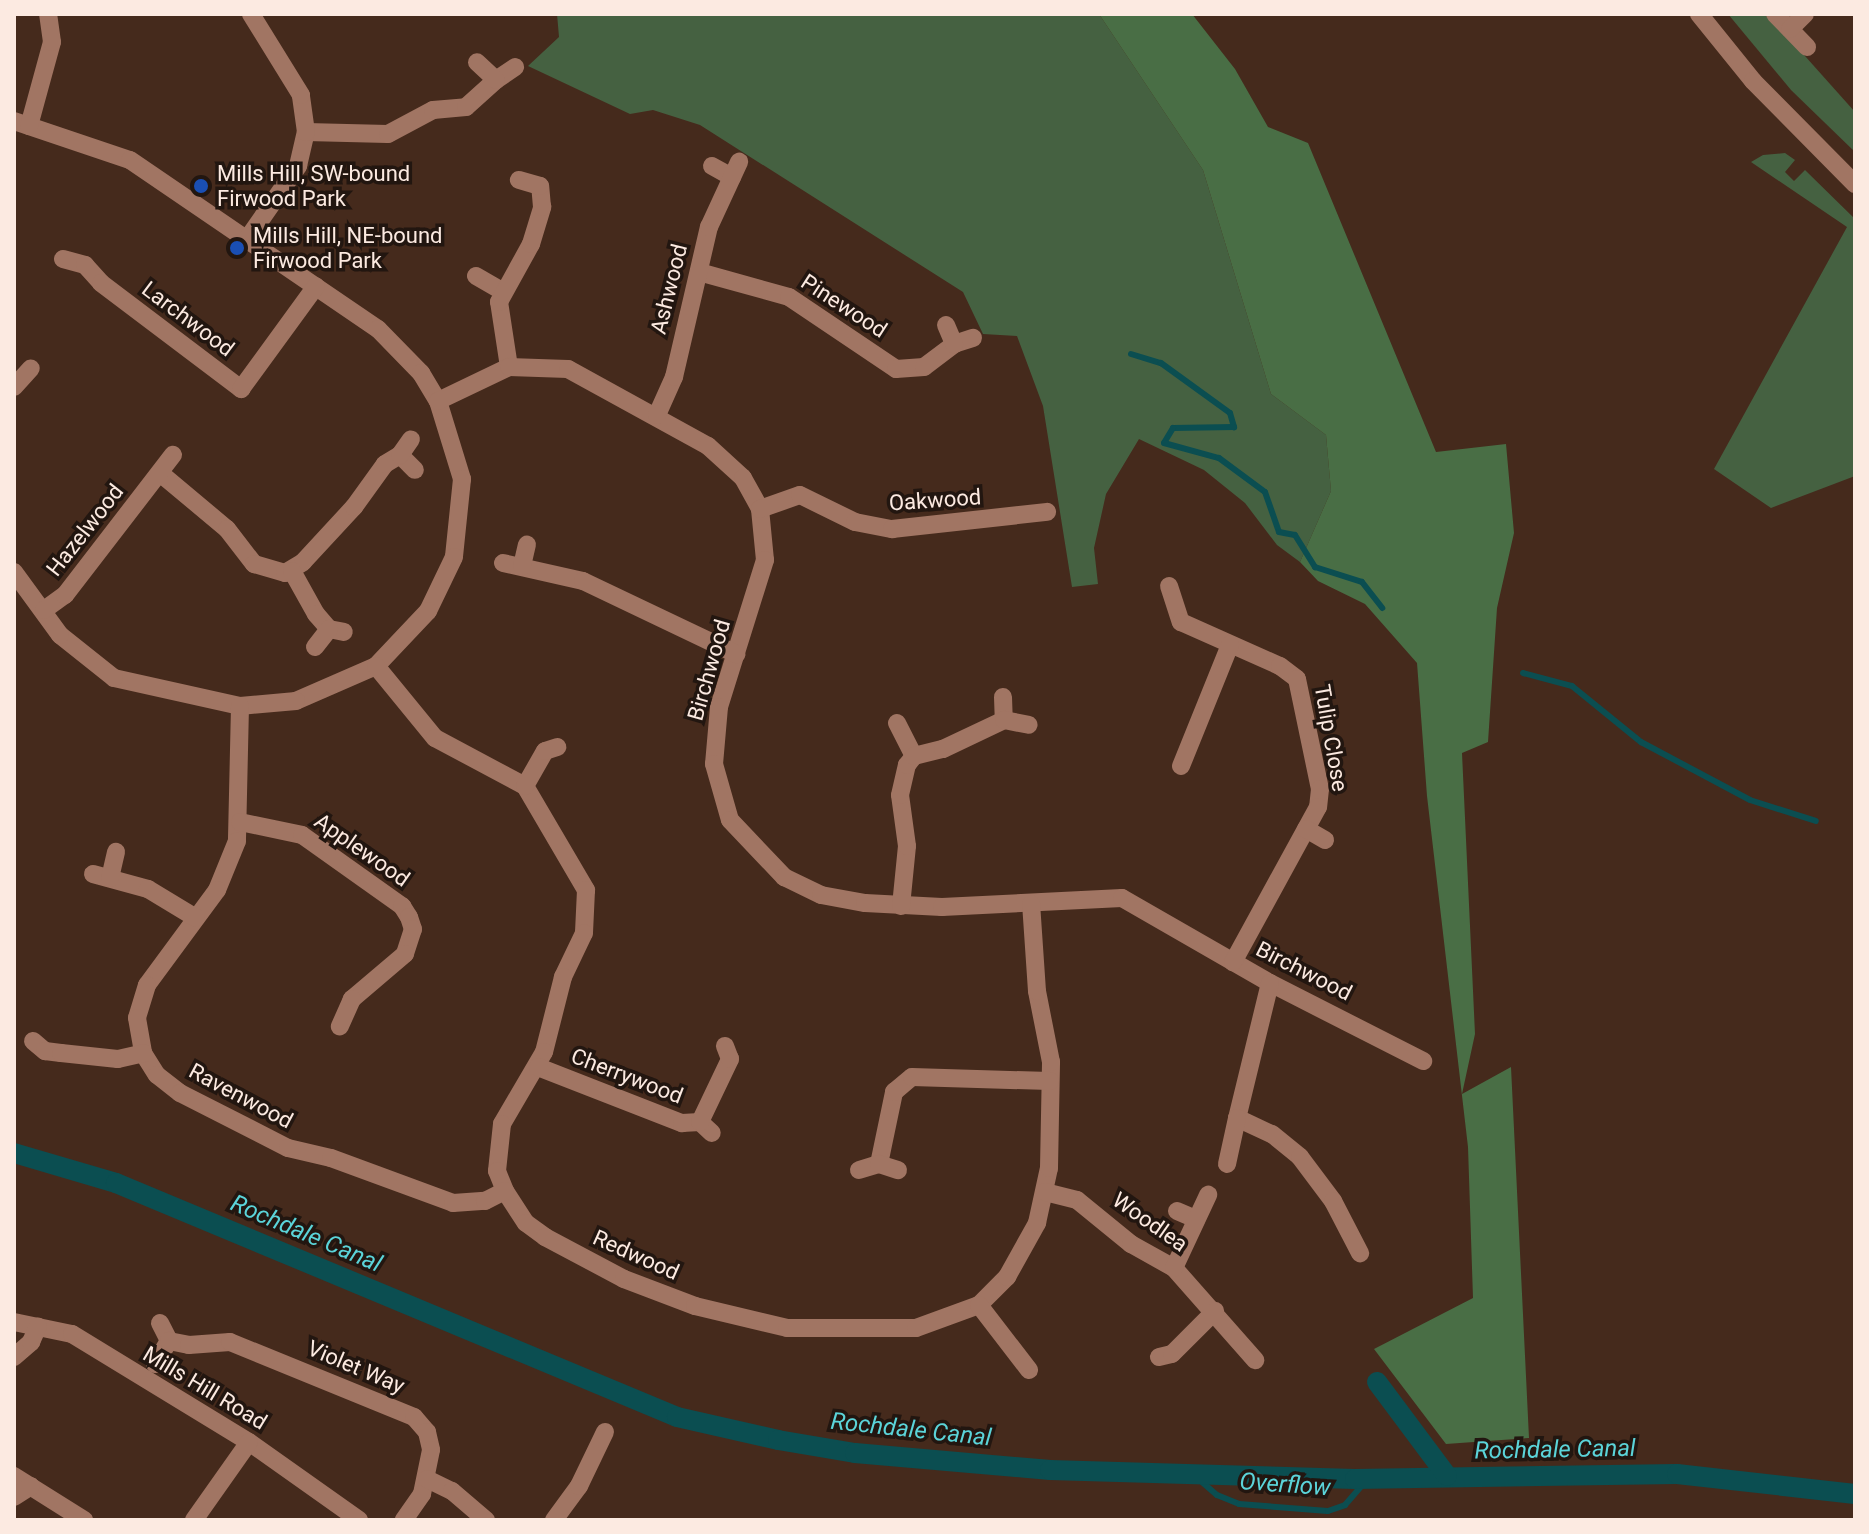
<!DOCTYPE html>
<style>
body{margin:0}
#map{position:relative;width:1869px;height:1534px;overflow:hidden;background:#452a1c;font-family:Roboto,sans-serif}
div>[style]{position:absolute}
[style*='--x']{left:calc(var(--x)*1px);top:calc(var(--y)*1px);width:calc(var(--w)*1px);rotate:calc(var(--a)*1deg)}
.green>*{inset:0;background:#456141}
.forest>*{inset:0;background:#496e45}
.stream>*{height:6px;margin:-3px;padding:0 3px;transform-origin:3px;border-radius:3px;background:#0b4e51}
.canal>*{height:20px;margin:-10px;padding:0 10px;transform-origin:10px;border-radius:10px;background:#0b4e51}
.minor>*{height:18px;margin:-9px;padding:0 9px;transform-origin:9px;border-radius:9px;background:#a17563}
.dots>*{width:22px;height:22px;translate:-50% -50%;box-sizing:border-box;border:4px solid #221610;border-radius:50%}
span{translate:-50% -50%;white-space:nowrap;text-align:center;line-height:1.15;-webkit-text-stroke:7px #221610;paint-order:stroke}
.poi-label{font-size:22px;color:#fceae1}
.left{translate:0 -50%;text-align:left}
.street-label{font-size:22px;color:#fceae1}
.water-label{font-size:24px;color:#5bd4d9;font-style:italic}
.frame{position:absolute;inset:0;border:16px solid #fceae1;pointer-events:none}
</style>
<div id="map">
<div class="green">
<div style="clip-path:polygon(557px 14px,1099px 14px,1203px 170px,1271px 394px,1326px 435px,1331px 491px,1300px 562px,1277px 545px,1245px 503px,1204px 470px,1139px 439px,1106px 494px,1094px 548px,1098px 584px,1072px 587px,1043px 406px,1017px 336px,983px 334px,963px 292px,700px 125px,653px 110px,630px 114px,528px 66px,559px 37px)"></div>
<div style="clip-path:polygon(1728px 14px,1764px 14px,1805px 56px,1855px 112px,1855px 152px,1791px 90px)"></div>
<div style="clip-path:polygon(1785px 153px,1795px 160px,1785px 172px,1794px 181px,1805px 170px,1855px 219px,1855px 476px,1771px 508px,1714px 469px,1847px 227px,1751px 162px,1763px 155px)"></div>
</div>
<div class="forest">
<div style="clip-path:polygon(1099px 14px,1192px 14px,1235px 69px,1268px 127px,1308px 143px,1436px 452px,1506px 444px,1514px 533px,1497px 608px,1488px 742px,1462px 753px,1475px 1034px,1462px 1094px,1511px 1067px,1529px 1438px,1446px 1444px,1374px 1349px,1473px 1298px,1468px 1147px,1427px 796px,1417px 663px,1365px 604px,1318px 581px,1300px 562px,1331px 491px,1326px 435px,1271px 394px,1203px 170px)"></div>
</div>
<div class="stream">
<div style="--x:1131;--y:354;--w:31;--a:17"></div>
<div style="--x:1161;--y:363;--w:85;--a:35.9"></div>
<div style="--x:1230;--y:413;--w:15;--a:74"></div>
<div style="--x:1234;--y:427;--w:61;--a:179.1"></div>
<div style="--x:1173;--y:428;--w:17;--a:121"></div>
<div style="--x:1164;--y:443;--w:57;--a:15.3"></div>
<div style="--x:1219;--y:458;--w:57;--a:36.5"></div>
<div style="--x:1265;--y:492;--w:42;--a:70.7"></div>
<div style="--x:1279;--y:532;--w:16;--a:11"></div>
<div style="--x:1295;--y:535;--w:38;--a:58"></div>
<div style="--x:1315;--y:567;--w:49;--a:17.7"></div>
<div style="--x:1362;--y:582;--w:33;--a:52"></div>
<div style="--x:1523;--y:673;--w:51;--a:14.9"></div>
<div style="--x:1572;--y:686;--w:89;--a:39.1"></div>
<div style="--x:1641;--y:742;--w:123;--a:28"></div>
<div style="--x:1750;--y:800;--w:69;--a:17.7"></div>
<div style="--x:1195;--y:1476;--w:29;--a:41"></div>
<div style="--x:1217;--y:1495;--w:24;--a:22"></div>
<div style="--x:1239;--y:1504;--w:89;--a:4.5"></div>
<div style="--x:1328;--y:1511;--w:18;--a:-19"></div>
<div style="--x:1345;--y:1505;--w:35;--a:-49"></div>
</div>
<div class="canal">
<div style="--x:14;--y:1153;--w:106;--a:16.4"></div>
<div style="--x:116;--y:1183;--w:608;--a:22.64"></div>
<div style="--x:677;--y:1417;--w:104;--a:12.8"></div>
<div style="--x:778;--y:1440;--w:78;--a:9.6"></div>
<div style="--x:855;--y:1453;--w:196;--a:5"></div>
<div style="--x:1050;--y:1470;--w:305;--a:1.7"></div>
<div style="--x:1355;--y:1479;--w:322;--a:-0.9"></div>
<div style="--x:1677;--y:1474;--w:179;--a:6.4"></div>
<div style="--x:1377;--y:1382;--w:117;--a:53.3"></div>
</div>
<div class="minor">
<div style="--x:1699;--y:14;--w:86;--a:51.1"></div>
<div style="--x:1753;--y:81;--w:145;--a:45.3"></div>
<div style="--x:1775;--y:14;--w:46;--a:45.9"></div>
<div style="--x:1790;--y:29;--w:21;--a:-45"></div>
<div style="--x:496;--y:80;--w:23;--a:-34"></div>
<div style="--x:14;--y:121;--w:122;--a:18.6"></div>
<div style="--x:130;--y:160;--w:300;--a:34.3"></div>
<div style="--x:378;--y:329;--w:62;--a:45.7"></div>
<div style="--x:421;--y:373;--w:33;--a:59"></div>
<div style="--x:438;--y:401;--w:82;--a:72.9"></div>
<div style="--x:462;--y:479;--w:78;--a:95.9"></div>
<div style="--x:454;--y:557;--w:60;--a:115.7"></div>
<div style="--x:428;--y:611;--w:76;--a:133.4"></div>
<div style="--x:376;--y:666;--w:87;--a:156.4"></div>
<div style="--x:296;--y:701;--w:56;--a:174.9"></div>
<div style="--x:240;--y:706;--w:129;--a:-167.5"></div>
<div style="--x:114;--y:678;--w:69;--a:-141.5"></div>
<div style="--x:60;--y:635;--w:78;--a:-126.1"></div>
<div style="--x:29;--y:126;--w:87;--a:-74.7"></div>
<div style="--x:52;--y:42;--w:28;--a:-98"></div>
<div style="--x:306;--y:132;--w:82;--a:1.4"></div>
<div style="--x:388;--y:134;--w:51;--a:-28.1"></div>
<div style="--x:433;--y:110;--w:33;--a:-5"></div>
<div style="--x:466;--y:107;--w:40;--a:-42"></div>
<div style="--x:496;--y:80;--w:26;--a:-137"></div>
<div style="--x:712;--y:166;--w:23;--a:29"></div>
<div style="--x:248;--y:238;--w:88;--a:-55.2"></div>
<div style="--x:298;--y:166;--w:35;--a:-77"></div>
<div style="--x:306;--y:132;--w:37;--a:-98"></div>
<div style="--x:301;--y:95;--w:95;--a:-121.7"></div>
<div style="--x:63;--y:259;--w:23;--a:15"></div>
<div style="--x:85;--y:265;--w:24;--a:48"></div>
<div style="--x:101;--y:283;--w:176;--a:37.1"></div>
<div style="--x:241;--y:389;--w:127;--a:-53.9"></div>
<div style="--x:699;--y:272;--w:93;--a:15.5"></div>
<div style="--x:789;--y:297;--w:129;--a:33.9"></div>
<div style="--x:896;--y:369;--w:28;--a:-4"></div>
<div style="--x:924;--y:367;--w:38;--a:-37"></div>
<div style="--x:954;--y:344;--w:20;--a:-18"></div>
<div style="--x:476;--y:276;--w:30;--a:30"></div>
<div style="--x:946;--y:325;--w:21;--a:67"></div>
<div style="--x:509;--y:367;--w:66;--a:-98.7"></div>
<div style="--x:499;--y:302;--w:66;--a:-61.1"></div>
<div style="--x:531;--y:244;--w:39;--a:-73"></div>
<div style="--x:542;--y:207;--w:21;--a:-95"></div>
<div style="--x:540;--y:186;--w:22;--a:-164"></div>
<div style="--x:14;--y:387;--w:25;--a:-48"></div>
<div style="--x:438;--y:401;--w:79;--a:-25.6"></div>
<div style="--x:509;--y:367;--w:59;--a:1.9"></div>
<div style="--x:568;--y:369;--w:160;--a:28.8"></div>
<div style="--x:708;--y:446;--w:47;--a:42.4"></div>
<div style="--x:743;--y:478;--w:35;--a:61"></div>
<div style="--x:760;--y:509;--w:51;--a:84.4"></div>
<div style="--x:765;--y:560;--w:154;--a:107.4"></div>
<div style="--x:719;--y:707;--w:57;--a:95"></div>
<div style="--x:714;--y:764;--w:58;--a:74.1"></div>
<div style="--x:730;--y:820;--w:79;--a:46.5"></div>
<div style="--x:784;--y:877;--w:41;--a:25.9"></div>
<div style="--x:821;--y:895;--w:45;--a:10.3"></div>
<div style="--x:865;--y:903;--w:77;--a:3"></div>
<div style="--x:942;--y:907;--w:180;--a:-2.9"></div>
<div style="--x:1122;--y:898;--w:171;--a:29.9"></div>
<div style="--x:1270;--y:983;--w:172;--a:27"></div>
<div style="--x:657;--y:415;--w:42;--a:-65.9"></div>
<div style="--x:674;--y:377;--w:154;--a:-76.9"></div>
<div style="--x:709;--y:227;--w:72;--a:-65.2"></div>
<div style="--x:400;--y:455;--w:21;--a:45"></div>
<div style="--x:160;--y:473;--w:87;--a:39.9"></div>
<div style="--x:227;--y:529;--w:44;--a:52.4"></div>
<div style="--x:254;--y:564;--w:32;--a:16"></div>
<div style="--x:285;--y:573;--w:21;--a:-31"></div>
<div style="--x:303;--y:562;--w:75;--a:-47.2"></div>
<div style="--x:354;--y:507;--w:53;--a:-54.2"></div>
<div style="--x:385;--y:464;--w:17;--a:-31"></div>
<div style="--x:400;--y:455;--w:19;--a:-55"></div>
<div style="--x:760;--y:509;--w:42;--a:-19.3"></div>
<div style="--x:800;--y:495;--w:61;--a:26.1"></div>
<div style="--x:855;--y:522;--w:38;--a:11"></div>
<div style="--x:892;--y:529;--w:156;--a:-6.3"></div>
<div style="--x:503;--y:563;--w:82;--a:12.7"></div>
<div style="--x:583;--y:581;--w:170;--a:25.5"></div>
<div style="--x:522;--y:566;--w:22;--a:-77"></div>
<div style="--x:292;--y:571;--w:49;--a:60.8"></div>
<div style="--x:316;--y:614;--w:20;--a:49"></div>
<div style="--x:329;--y:629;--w:15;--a:11"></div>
<div style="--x:1169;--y:586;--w:38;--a:72"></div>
<div style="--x:1181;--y:622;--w:108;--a:24"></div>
<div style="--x:1280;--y:666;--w:21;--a:37"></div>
<div style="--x:1297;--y:679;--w:112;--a:78.2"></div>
<div style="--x:1320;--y:789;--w:18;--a:96"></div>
<div style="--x:1318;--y:807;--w:177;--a:118.7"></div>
<div style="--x:44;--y:610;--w:26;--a:-36"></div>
<div style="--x:65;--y:595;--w:177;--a:-52.4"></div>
<div style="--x:315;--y:647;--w:23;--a:-52"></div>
<div style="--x:376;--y:666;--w:93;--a:50.7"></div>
<div style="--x:435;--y:738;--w:102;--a:28.1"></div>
<div style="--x:525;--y:786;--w:121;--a:59.6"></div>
<div style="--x:586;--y:890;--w:43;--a:92.7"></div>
<div style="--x:584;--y:933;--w:49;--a:115.5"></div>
<div style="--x:563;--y:977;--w:77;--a:104.2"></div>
<div style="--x:544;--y:1052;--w:83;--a:120.3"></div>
<div style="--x:502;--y:1124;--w:47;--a:96.1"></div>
<div style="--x:497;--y:1171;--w:22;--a:68"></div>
<div style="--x:505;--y:1191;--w:38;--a:57"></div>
<div style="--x:526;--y:1223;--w:24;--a:36"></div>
<div style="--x:545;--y:1237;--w:89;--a:28"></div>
<div style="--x:624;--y:1279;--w:76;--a:20.8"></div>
<div style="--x:695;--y:1306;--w:95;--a:13.4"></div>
<div style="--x:787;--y:1328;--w:129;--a:0"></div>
<div style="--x:916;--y:1328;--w:67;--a:-20.1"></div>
<div style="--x:979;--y:1305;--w:40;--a:-45"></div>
<div style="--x:1007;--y:1277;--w:62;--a:-60.9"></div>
<div style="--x:1037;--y:1223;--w:56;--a:-77.7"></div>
<div style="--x:1049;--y:1168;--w:106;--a:-88.9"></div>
<div style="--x:1051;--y:1062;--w:72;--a:-101.2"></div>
<div style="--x:1037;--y:991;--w:87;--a:-93.9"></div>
<div style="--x:1003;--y:697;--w:23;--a:88"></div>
<div style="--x:240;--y:706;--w:135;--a:91.3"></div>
<div style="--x:237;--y:841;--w:53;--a:112.2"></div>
<div style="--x:217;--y:890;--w:118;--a:126.4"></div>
<div style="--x:147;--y:985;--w:34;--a:107"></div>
<div style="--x:137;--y:1018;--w:36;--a:80"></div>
<div style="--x:143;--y:1053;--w:26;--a:58"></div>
<div style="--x:157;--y:1075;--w:29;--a:38"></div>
<div style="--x:180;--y:1093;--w:121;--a:27"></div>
<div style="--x:288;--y:1148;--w:44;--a:13.1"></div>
<div style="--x:331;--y:1158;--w:130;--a:20.2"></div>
<div style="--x:453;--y:1203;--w:32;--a:-4"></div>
<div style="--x:485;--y:1201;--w:22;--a:-27"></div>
<div style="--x:897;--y:723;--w:37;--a:63"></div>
<div style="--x:1181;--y:766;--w:131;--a:-68"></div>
<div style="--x:525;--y:786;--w:40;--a:-60.3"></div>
<div style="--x:545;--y:751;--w:13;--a:-18"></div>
<div style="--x:240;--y:822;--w:63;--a:11.8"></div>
<div style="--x:302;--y:835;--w:123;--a:35.4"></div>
<div style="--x:402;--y:906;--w:13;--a:58"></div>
<div style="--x:409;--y:917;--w:13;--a:72"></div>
<div style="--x:413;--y:929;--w:26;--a:108"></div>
<div style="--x:405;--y:954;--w:70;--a:139.7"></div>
<div style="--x:352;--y:999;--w:30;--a:114"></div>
<div style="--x:1306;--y:829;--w:22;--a:30"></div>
<div style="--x:93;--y:874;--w:57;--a:15.3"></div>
<div style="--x:148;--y:889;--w:56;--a:31.1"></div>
<div style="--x:110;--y:878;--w:27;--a:-77"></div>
<div style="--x:901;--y:906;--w:60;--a:-84.3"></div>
<div style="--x:907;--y:846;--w:51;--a:-97.8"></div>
<div style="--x:900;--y:795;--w:31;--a:-77"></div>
<div style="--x:907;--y:765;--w:11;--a:-52"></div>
<div style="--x:914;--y:756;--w:30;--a:-14"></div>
<div style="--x:943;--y:749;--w:68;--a:-25.4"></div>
<div style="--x:1004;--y:720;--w:25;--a:11"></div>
<div style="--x:1270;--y:983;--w:139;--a:103.7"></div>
<div style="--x:1237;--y:1118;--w:38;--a:25"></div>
<div style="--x:1272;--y:1134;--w:36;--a:39"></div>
<div style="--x:1300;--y:1157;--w:55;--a:53.1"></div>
<div style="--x:1333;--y:1201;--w:59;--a:62.6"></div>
<div style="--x:33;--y:1041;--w:16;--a:40"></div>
<div style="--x:45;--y:1051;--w:16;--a:7"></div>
<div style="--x:61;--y:1053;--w:57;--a:6"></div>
<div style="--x:118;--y:1059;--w:26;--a:-13"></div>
<div style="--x:538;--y:1067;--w:155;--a:21.3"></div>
<div style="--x:682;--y:1123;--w:18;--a:-3"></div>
<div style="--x:700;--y:1122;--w:16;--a:43"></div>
<div style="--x:700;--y:1122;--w:70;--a:-64.5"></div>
<div style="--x:730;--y:1059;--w:14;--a:-111"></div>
<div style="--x:879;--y:1164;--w:74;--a:-78.2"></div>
<div style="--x:894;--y:1092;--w:23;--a:-40"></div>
<div style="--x:912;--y:1077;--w:138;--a:1.7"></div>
<div style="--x:1227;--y:1164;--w:47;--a:-77.7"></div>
<div style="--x:859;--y:1170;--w:21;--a:-17"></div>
<div style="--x:879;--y:1164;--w:20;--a:18"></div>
<div style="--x:1045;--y:1192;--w:33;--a:14"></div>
<div style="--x:1077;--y:1200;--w:70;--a:39.2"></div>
<div style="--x:1131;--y:1244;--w:49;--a:29.2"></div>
<div style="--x:1174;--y:1268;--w:123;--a:48.6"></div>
<div style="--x:1177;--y:1211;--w:21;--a:23"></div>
<div style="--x:1174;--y:1268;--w:81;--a:-65"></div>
<div style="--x:979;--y:1305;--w:82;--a:52.4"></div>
<div style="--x:14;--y:1322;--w:59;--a:11.7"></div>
<div style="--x:72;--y:1334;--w:207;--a:31.4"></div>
<div style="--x:249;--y:1442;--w:135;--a:35.3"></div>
<div style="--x:160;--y:1323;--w:20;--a:63"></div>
<div style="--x:14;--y:1357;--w:23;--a:-41"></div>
<div style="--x:31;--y:1342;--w:17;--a:-66"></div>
<div style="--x:1159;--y:1357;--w:13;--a:-13"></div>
<div style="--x:1172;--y:1354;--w:61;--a:-45"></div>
<div style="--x:155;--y:1364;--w:27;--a:-59"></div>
<div style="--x:169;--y:1341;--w:20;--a:11"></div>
<div style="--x:189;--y:1345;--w:41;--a:-4.2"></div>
<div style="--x:230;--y:1342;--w:199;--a:22.2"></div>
<div style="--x:414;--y:1417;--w:20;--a:49"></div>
<div style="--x:427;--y:1432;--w:18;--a:77"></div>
<div style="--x:431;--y:1450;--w:45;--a:101.6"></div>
<div style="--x:422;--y:1494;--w:32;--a:125"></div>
<div style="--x:14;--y:1476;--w:83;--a:32.2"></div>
<div style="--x:427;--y:1479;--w:28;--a:26"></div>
<div style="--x:452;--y:1491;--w:45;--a:40.5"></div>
<div style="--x:14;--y:1497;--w:20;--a:-33"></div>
<div style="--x:194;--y:1520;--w:95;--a:-54.8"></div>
<div style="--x:554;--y:1520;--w:42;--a:-53.7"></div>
<div style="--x:579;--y:1486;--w:60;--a:-64.3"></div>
</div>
<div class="dots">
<div style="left:201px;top:186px;background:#1a4fb4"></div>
<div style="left:237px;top:248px;background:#1a4fb4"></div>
</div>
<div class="poi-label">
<span class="left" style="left:217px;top:186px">Mills Hill, SW-bound<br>Firwood Park</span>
<span class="left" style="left:253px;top:248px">Mills Hill, NE-bound<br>Firwood Park</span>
</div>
<div class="street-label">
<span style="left:669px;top:289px;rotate:-76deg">Ashwood</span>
<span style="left:844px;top:306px;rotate:33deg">Pinewood</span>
<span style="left:188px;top:319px;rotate:37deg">Larchwood</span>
<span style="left:935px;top:500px;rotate:-4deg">Oakwood</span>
<span style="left:85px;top:530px;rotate:-52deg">Hazelwood</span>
<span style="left:709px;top:670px;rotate:-74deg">Birchwood</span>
<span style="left:1331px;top:738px;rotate:80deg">Tulip Close</span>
<span style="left:362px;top:850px;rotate:35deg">Applewood</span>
<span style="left:1304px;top:971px;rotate:27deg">Birchwood</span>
<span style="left:627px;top:1076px;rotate:21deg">Cherrywood</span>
<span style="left:241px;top:1096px;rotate:28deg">Ravenwood</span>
<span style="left:1150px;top:1222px;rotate:35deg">Woodlea</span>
<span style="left:636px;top:1255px;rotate:24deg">Redwood</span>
<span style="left:356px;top:1367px;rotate:23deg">Violet Way</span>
<span style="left:205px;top:1388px;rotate:31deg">Mills Hill Road</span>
</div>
<div class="water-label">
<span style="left:306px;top:1234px;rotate:23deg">Rochdale Canal</span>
<span style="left:911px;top:1430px;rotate:6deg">Rochdale Canal</span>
<span style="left:1555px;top:1450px;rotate:-1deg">Rochdale Canal</span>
<span style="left:1285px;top:1485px;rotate:4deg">Overflow</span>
</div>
<div class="frame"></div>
</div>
